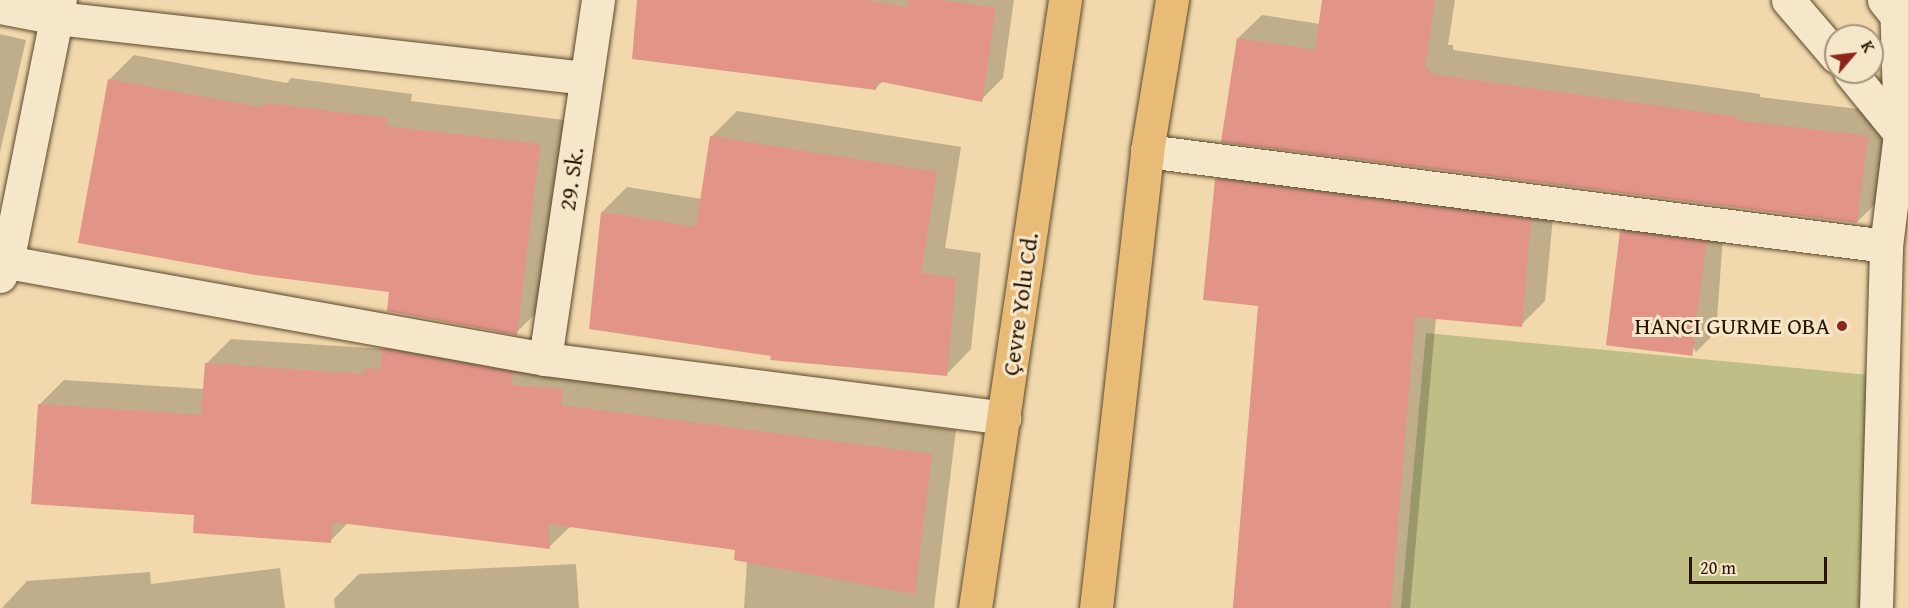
<!DOCTYPE html>
<meta charset="utf-8">
<style>
body{margin:0}
#map{position:relative;width:1908px;height:608px;overflow:hidden;background:#f1d9ad;font-family:"Gentium Book Plus",serif}
div>[style]{position:absolute}
[style*='--x']{left:calc(var(--x)*1px);top:calc(var(--y)*1px);width:calc(var(--w)*1px);rotate:calc(var(--a)*1deg)}
.green>*{inset:0;background:#bfbe86}
.shadow>*{inset:0;background:#0003}
.building>*{inset:0;background:#e29487;transform-origin:0 0}
.roads{filter:drop-shadow(0 0 2px #5a472b) drop-shadow(0 0 2px #5a472b)}
.minor>*{height:33px;margin:-16.5px;padding:0 16.5px;transform-origin:16.5px;border-radius:16.5px;background:#f6e6ca}
.tertiary>*{height:33px;margin:-16.5px;padding:0 16.5px;transform-origin:16.5px;border-radius:16.5px;background:#f6e6ca}
.trunk>*{height:33px;margin:-16.5px;padding:0 16.5px;transform-origin:16.5px;border-radius:16.5px;background:#e8bc76}
.dots>*{width:16px;height:16px;translate:-50% -50%;box-sizing:border-box;border:3px solid #f6e6ca;border-radius:50%}
span{translate:-50% -50%;white-space:nowrap;text-align:center;line-height:1.15;-webkit-text-stroke:6px #f6e6ca;paint-order:stroke}
.street-label{font-size:24px;color:#281600}
.poi-label{font-size:24px;color:#281600}
.right{translate:-100% -50%;text-align:right}
.north{position:absolute;left:1824px;top:24px;width:60px;height:60px;box-sizing:border-box;background:#f6e6ca;border:2px solid #a49379;border-radius:50%;rotate:62deg;font-size:16px;font-weight:700;line-height:24px;text-align:center;color:#281600}
.north::after{content:'';display:block;margin:auto;width:21px;height:27px;background:#8f2418;clip-path:polygon(50% 0,100% 100%,50% 72%,0 100%)}
.scale{position:absolute;left:1689px;top:557px;width:138px;height:27px;box-sizing:border-box;border:3px solid #281600;border-top:0;padding-left:8px;font-size:18px;line-height:21px;white-space:nowrap;color:#281600;-webkit-text-stroke:4px #f6e6ca;paint-order:stroke}
</style>
<div id="map">
<div class="green">
<div style="clip-path:polygon(1426px 333px,1891px 377px,1870px 608px,1401px 608px)"></div>
</div>
<div class="shadow">
<div style="clip-path:polygon(639px 0,1014px 0,1003px 78px,981px 100px,883px 81px,876px 88px)"></div>
<div style="clip-path:polygon(1324px 0,1455px 0,1448px 45px,1453px 45px,1453px 50px,1760px 94px,1760px 97px,1891px 113px,1881px 198px,1857px 222px,1238px 38px,1262px 15px,1320px 24px)"></div>
<div style="clip-path:polygon(0 34px,26px 40px,0 152px)"></div>
<div style="clip-path:polygon(134px 55px,287px 83px,291px 78px,412px 94px,411px 101px,564px 120px,541px 308px,516px 333px,390px 291px,109px 80px)"></div>
<div style="clip-path:polygon(737px 111px,961px 147px,945px 248px,981px 253px,971px 349px,946px 375px,772px 355px,602px 212px,627px 187px,702px 199px,712px 136px)"></div>
<div style="clip-path:polygon(1241px 155px,1555px 196px,1545px 301px,1521px 325px,1436px 317px,1410px 608px,1233px 608px,1259px 304px,1217px 179px)"></div>
<div style="clip-path:polygon(1640px 212px,1724px 223px,1716px 332px,1696px 352px,1621px 231px)"></div>
<div style="clip-path:polygon(409px 324px,586px 380px,956px 430px,934px 608px,744px 608px,747px 561px,737px 549px,571px 526px,549px 547px,349px 522px,330px 541px,196px 513px,39px 405px,64px 380px,204px 389px,206px 364px,231px 339px,384px 349px)"></div>
<div style="clip-path:polygon(576px 564px,579px 608px,335px 608px,334px 599px,359px 574px)"></div>
<div style="clip-path:polygon(280px 568px,285px 608px,2px 608px,27px 581px,150px 572px,151px 584px)"></div>
</div>
<div class="building">
<div style="clip-path:polygon(637px 0,863px 0,907px 7px,908px 0,941px 0,996px 8px,982px 102px,877px 81px,876px 90px,632px 59px)"></div>
<div style="clip-path:polygon(1322px 0,1435px 0,1425px 68px,1430px 68px,1430px 74px,1738px 117px,1737px 120px,1868px 136px,1857px 223px,1221px 142px,1237px 38px,1315px 50px)"></div>
<div style="clip-path:polygon(108px 79px,264px 108px,265px 103px,387px 118px,386px 126px,540px 144px,517px 335px,387px 311px,389px 292px,256px 275px,78px 243px)"></div>
<div style="clip-path:polygon(710px 136px,937px 172px,921px 273px,956px 278px,947px 376px,770px 360px,771px 356px,589px 329px,601px 212px,696px 227px)"></div>
<div style="clip-path:polygon(1215px 179px,1531px 219px,1522px 327px,1415px 317px,1391px 608px,1233px 608px,1258px 306px,1203px 300px)"></div>
<div style="left:1620px;top:231px;width:87px;height:115px;rotate:7deg"></div>
<div style="clip-path:polygon(382px 349px,513px 372px,511px 385px,563px 389px,561px 405px,932px 454px,915px 594px,734px 560px,735px 550px,548px 524px,550px 549px,332px 522px,331px 543px,193px 533px,194px 515px,31px 504px,38px 404px,201px 415px,205px 363px,364px 374px,365px 368px,380px 370px)"></div>
</div>
<div class="roads">
<div class="minor">
<div style="--x:0;--y:7;--w:58;--a:10.9"></div>
<div style="--x:57;--y:18;--w:531;--a:6.48"></div>
<div style="--x:1147;--y:151;--w:745;--a:7.33"></div>
<div style="--x:7;--y:262;--w:547;--a:10.22"></div>
<div style="--x:545;--y:359;--w:463;--a:7.3"></div>
<div style="--x:0;--y:276;--w:16;--a:-63"></div>
<div style="--x:7;--y:262;--w:267;--a:-78.6"></div>
<div style="--x:545;--y:359;--w:363;--a:-81.6"></div>
<div style="--x:1876;--y:608;--w:362;--a:-88.4"></div>
<div style="--x:1886;--y:246;--w:114;--a:-82.9"></div>
<div style="--x:1900;--y:133;--w:133;--a:-91.7"></div>
</div>
<div class="tertiary">
<div style="--x:1788;--y:0;--w:74;--a:49.4"></div>
<div style="--x:1884;--y:0;--w:38;--a:51"></div>
<div style="--x:1850;--y:72;--w:92;--a:50.8"></div>
</div>
<div class="trunk">
<div style="--x:975;--y:608;--w:615;--a:-81.58"></div>
<div style="--x:1096;--y:608;--w:460;--a:-83.6"></div>
<div style="--x:1147;--y:151;--w:153;--a:-80.6"></div>
</div>
</div>
<div class="dots">
<div style="left:1842px;top:326px;background:#8f2418"></div>
</div>
<div class="street-label">
<span style="left:571px;top:179px;rotate:-82deg">29. Sk.</span>
<span style="left:1020px;top:304px;rotate:-82deg">Çevre Yolu Cd.</span>
</div>
<div class="poi-label">
<span class="right" style="left:1830px;top:326px">HANCI GURME OBA</span>
</div>
<div class="north">K</div>
<div class="scale">20 m</div>
</div>
